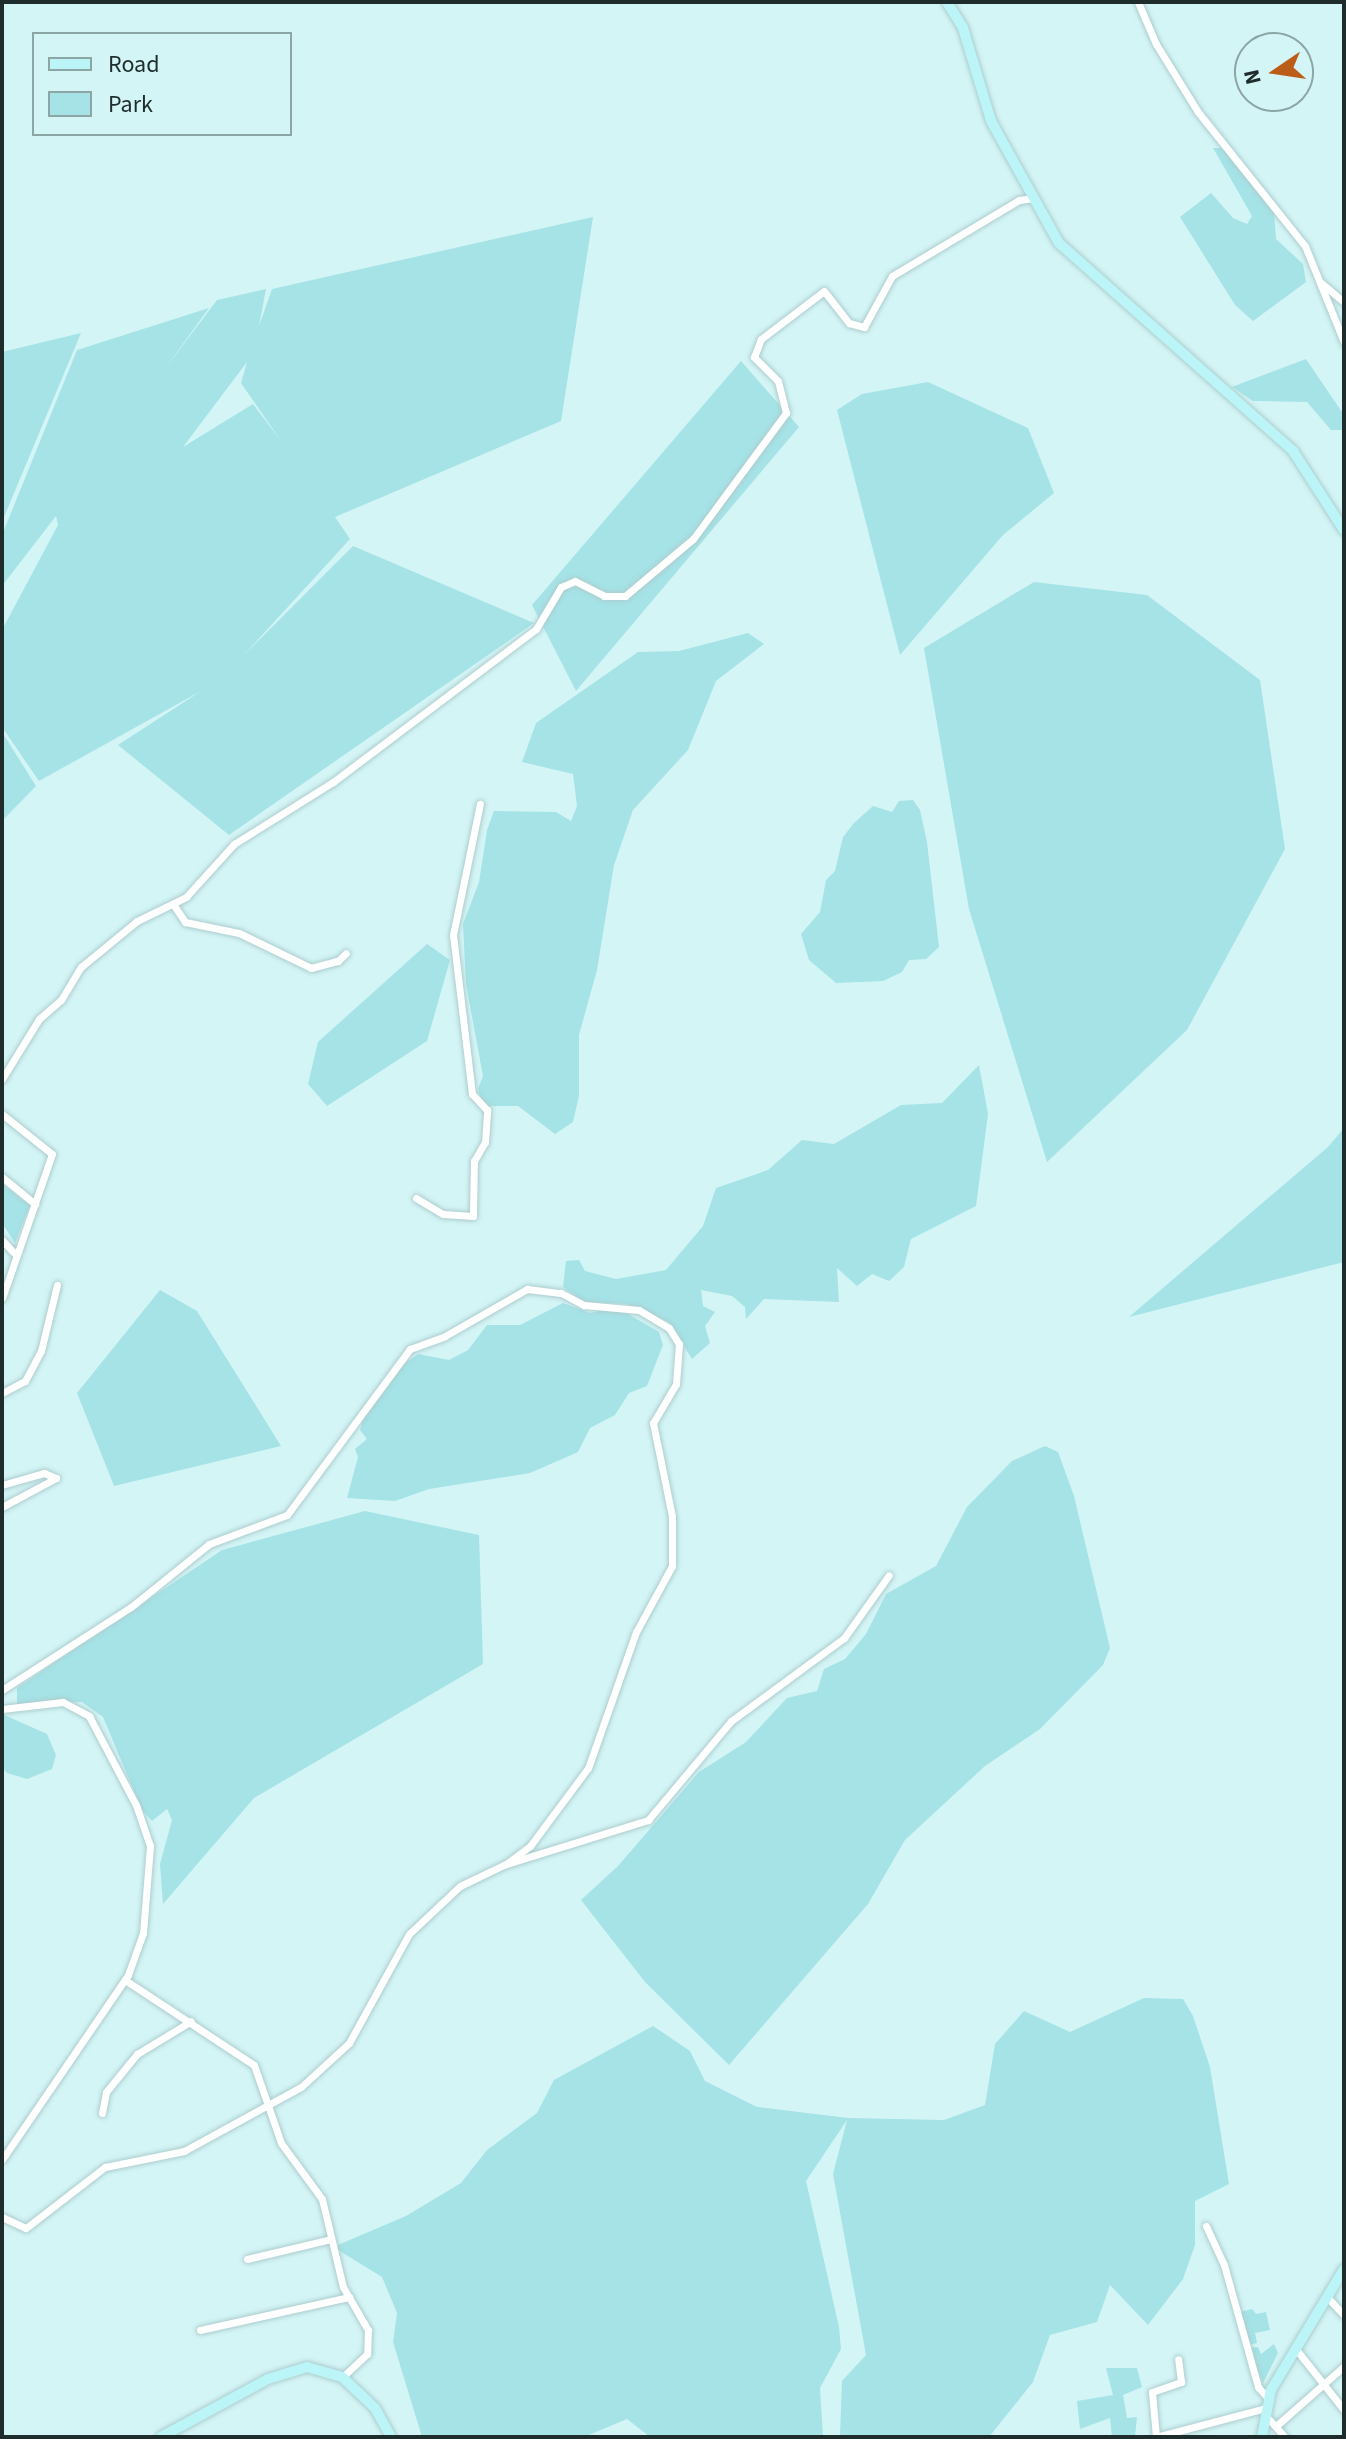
<!DOCTYPE html>
<style>
body{margin:0}
#map{position:relative;width:1346px;height:2439px;overflow:hidden;background:#d4f5f6;font-family:"Source Sans 3",sans-serif}
div>[style]{position:absolute}
[style*='--x']{left:calc(var(--x)*1px);top:calc(var(--y)*1px);width:calc(var(--w)*1px);rotate:calc(var(--a)*1deg)}
.green>*{inset:0;background:#a5e3e7}
.roads{filter:drop-shadow(0 0 2px #adcdce) drop-shadow(0 0 2px #adcdce)}
.street>*{height:7px;margin:-3.5px;padding:0 3.5px;transform-origin:3.5px;border-radius:3.5px;background:#fff}
.secondary>*{height:10px;margin:-5px;padding:0 5px;transform-origin:5px;border-radius:5px;background:#bbf5f8}
span{translate:-50% -50%;white-space:nowrap;text-align:center;line-height:1.15;-webkit-text-stroke:8px #d4f5f6;paint-order:stroke}
.frame{position:absolute;inset:0;border:4px solid #1f2c2c;pointer-events:none}
.legend{position:absolute;left:32px;top:32px;width:260px;height:104px;box-sizing:border-box;background:#d4f5f6;border:2px solid #8ca5a5;margin:0;padding:10px 14px;list-style:none;font-size:24px;color:#1f2c2c}
.legend li{display:flex;align-items:center;gap:16px;height:40px}
.legend b{width:40px;border:2px solid #8ca5a5}
.north{position:absolute;left:1234px;top:32px;width:80px;height:80px;box-sizing:border-box;background:#d4f5f6;border:2px solid #8ca5a5;border-radius:50%;rotate:257deg;font-size:22px;font-weight:700;line-height:32px;text-align:center;color:#1f2c2c}
.north::after{content:'';display:block;margin:auto;width:28px;height:36px;background:#bc5d17;clip-path:polygon(50% 0,100% 100%,50% 72%,0 100%)}
</style>
<div id="map">
<div class="green">
<div style="clip-path:polygon(1213px 148px,1222px 148px,1274px 213px,1276px 239px,1303px 264px,1306px 282px,1253px 321px,1235px 305px,1180px 217px,1211px 193px,1233px 218px,1247px 224px,1252px 216px)"></div>
<div style="clip-path:polygon(evenodd,593px 217px,561px 421px,335px 517px,350px 539px,244px 655px,353px 546px,534px 623px,229px 835px,118px 745px,201px 691px,39px 781px,2px 727px,2px 630px,58px 525px,56px 516px,2px 586px,2px 535px,77px 350px,209px 308px,164px 370px,217px 300px,266px 289px,259px 326px,272px 289px,593px 217px,247px 362px,241px 383px,281px 441px,253px 404px,183px 447px,247px 362px)"></div>
<div style="clip-path:polygon(81px 333px,4px 517px,2px 516px,2px 352px)"></div>
<div style="clip-path:polygon(1306px 359px,1344px 415px,1344px 430px,1331px 430px,1307px 402px,1253px 401px,1232px 387px)"></div>
<div style="clip-path:polygon(741px 361px,799px 427px,576px 691px,532px 605px)"></div>
<div style="clip-path:polygon(928px 382px,1028px 428px,1054px 493px,1003px 535px,900px 655px,837px 410px,862px 394px)"></div>
<div style="clip-path:polygon(1034px 582px,1147px 595px,1260px 680px,1285px 849px,1187px 1030px,1047px 1162px,969px 909px,924px 648px)"></div>
<div style="clip-path:polygon(748px 633px,764px 644px,716px 681px,688px 750px,633px 810px,614px 865px,597px 970px,579px 1035px,579px 1096px,573px 1122px,555px 1134px,518px 1106px,483px 1106px,478px 1089px,483px 1076px,466px 984px,463px 924px,479px 882px,487px 830px,494px 811px,556px 812px,571px 821px,577px 806px,573px 774px,522px 762px,536px 723px,638px 652px,679px 651px)"></div>
<div style="clip-path:polygon(2px 732px,36px 786px,2px 821px)"></div>
<div style="clip-path:polygon(913px 800px,920px 810px,927px 842px,939px 947px,926px 959px,909px 960px,902px 972px,883px 981px,836px 983px,809px 960px,801px 934px,820px 912px,826px 880px,835px 871px,843px 837px,854px 823px,873px 806px,892px 812px,899px 801px)"></div>
<div style="clip-path:polygon(427px 944px,450px 960px,427px 1041px,327px 1106px,308px 1084px,318px 1042px)"></div>
<div style="clip-path:polygon(979px 1065px,988px 1114px,976px 1206px,911px 1239px,904px 1267px,889px 1281px,872px 1274px,857px 1286px,837px 1268px,839px 1302px,764px 1299px,746px 1319px,745px 1307px,732px 1296px,701px 1290px,703px 1306px,715px 1312px,705px 1326px,710px 1343px,692px 1359px,669px 1322px,627px 1304px,584px 1302px,563px 1287px,566px 1261px,579px 1260px,585px 1271px,616px 1279px,666px 1270px,703px 1226px,716px 1188px,768px 1170px,802px 1140px,834px 1144px,901px 1105px,942px 1103px)"></div>
<div style="clip-path:polygon(1344px 1128px,1344px 1262px,1129px 1317px,1328px 1147px)"></div>
<div style="clip-path:polygon(2px 1184px,30px 1205px,15px 1243px,2px 1223px)"></div>
<div style="clip-path:polygon(160px 1290px,197px 1311px,281px 1446px,114px 1486px,77px 1393px)"></div>
<div style="clip-path:polygon(563px 1303px,590px 1313px,616px 1307px,659px 1332px,663px 1345px,647px 1386px,629px 1393px,615px 1415px,590px 1428px,578px 1452px,530px 1473px,429px 1489px,395px 1501px,347px 1498px,358px 1457px,355px 1449px,367px 1439px,360px 1430px,365px 1411px,400px 1367px,418px 1354px,449px 1360px,468px 1350px,487px 1325px,520px 1325px)"></div>
<div style="clip-path:polygon(1045px 1446px,1058px 1452px,1074px 1496px,1110px 1648px,1103px 1665px,1040px 1729px,985px 1766px,905px 1840px,868px 1904px,729px 2065px,645px 1982px,581px 1900px,618px 1866px,699px 1772px,746px 1742px,787px 1698px,817px 1691px,824px 1669px,845px 1659px,866px 1634px,886px 1594px,936px 1566px,967px 1507px,1012px 1461px)"></div>
<div style="clip-path:polygon(365px 1511px,479px 1535px,483px 1664px,254px 1798px,163px 1904px,160px 1864px,172px 1820px,167px 1809px,152px 1821px,142px 1810px,103px 1717px,82px 1702px,17px 1704px,17px 1688px,222px 1550px)"></div>
<div style="clip-path:polygon(2px 1714px,47px 1734px,56px 1755px,52px 1769px,27px 1779px,7px 1773px,2px 1767px)"></div>
<div style="clip-path:polygon(1144px 1998px,1183px 1999px,1193px 2016px,1210px 2067px,1229px 2184px,1195px 2201px,1195px 2245px,1183px 2279px,1148px 2325px,1110px 2285px,1097px 2322px,1050px 2335px,1033px 2382px,989px 2437px,840px 2436px,842px 2381px,866px 2355px,833px 2174px,847px 2120px,806px 2181px,839px 2327px,841px 2349px,820px 2388px,823px 2437px,650px 2437px,627px 2419px,584px 2437px,422px 2437px,393px 2342px,397px 2313px,382px 2277px,333px 2247px,406px 2216px,461px 2183px,487px 2150px,537px 2113px,554px 2080px,653px 2026px,690px 2051px,705px 2081px,757px 2107px,848px 2118px,944px 2120px,985px 2105px,995px 2044px,1024px 2011px,1070px 2032px)"></div>
<div style="clip-path:polygon(1252px 2309px,1256px 2314px,1266px 2312px,1270px 2330px,1255px 2333px,1257px 2343px,1248px 2345px,1240px 2312px)"></div>
<div style="clip-path:polygon(1274px 2344px,1278px 2353px,1263px 2383px,1249px 2348px,1258px 2347px,1261px 2354px)"></div>
<div style="clip-path:polygon(1106px 2368px,1137px 2368px,1142px 2387px,1123px 2395px,1127px 2418px,1137px 2417px,1135px 2437px,1112px 2437px,1110px 2418px,1080px 2429px,1077px 2401px,1113px 2395px)"></div>
</div>
<div class="roads">
<div class="street">
<div style="--x:1138;--y:2;--w:46;--a:66.8"></div>
<div style="--x:1156;--y:44;--w:80;--a:58.3"></div>
<div style="--x:1198;--y:112;--w:171;--a:51.4"></div>
<div style="--x:1305;--y:246;--w:104;--a:67.9"></div>
<div style="--x:1320;--y:282;--w:31;--a:40"></div>
<div style="--x:173;--y:904;--w:22;--a:56"></div>
<div style="--x:185;--y:922;--w:55;--a:11.5"></div>
<div style="--x:239;--y:933;--w:80;--a:25.9"></div>
<div style="--x:311;--y:968;--w:28;--a:-15"></div>
<div style="--x:338;--y:961;--w:11;--a:-45"></div>
<div style="--x:2;--y:1079;--w:70;--a:-58.3"></div>
<div style="--x:39;--y:1019;--w:29;--a:-41"></div>
<div style="--x:61;--y:1000;--w:39;--a:-59"></div>
<div style="--x:81;--y:967;--w:72;--a:-39.4"></div>
<div style="--x:137;--y:921;--w:55;--a:-26.1"></div>
<div style="--x:186;--y:897;--w:72;--a:-47.8"></div>
<div style="--x:234;--y:844;--w:117;--a:-32.1"></div>
<div style="--x:333;--y:782;--w:254;--a:-37"></div>
<div style="--x:536;--y:629;--w:49;--a:-59.2"></div>
<div style="--x:561;--y:587;--w:15;--a:-23"></div>
<div style="--x:575;--y:581;--w:33;--a:27"></div>
<div style="--x:604;--y:596;--w:21;--a:0"></div>
<div style="--x:625;--y:596;--w:89;--a:-40"></div>
<div style="--x:693;--y:539;--w:157;--a:-53.6"></div>
<div style="--x:786;--y:413;--w:33;--a:-104"></div>
<div style="--x:778;--y:381;--w:34;--a:-135"></div>
<div style="--x:754;--y:357;--w:19;--a:-69"></div>
<div style="--x:761;--y:339;--w:79;--a:-37.3"></div>
<div style="--x:824;--y:291;--w:41;--a:52"></div>
<div style="--x:849;--y:323;--w:16;--a:15"></div>
<div style="--x:864;--y:327;--w:58;--a:-61.2"></div>
<div style="--x:892;--y:276;--w:148;--a:-30.9"></div>
<div style="--x:1019;--y:200;--w:15;--a:-8"></div>
<div style="--x:2;--y:1114;--w:64;--a:38.7"></div>
<div style="--x:52;--y:1154;--w:152;--a:109.1"></div>
<div style="--x:2;--y:1177;--w:43;--a:39.3"></div>
<div style="--x:416;--y:1198;--w:31;--a:31"></div>
<div style="--x:443;--y:1214;--w:30;--a:4"></div>
<div style="--x:473;--y:1216;--w:55;--a:-89"></div>
<div style="--x:474;--y:1161;--w:22;--a:-60"></div>
<div style="--x:485;--y:1142;--w:32;--a:-86"></div>
<div style="--x:487;--y:1110;--w:22;--a:-133"></div>
<div style="--x:472;--y:1094;--w:160;--a:-96.8"></div>
<div style="--x:453;--y:935;--w:134;--a:-78.4"></div>
<div style="--x:2;--y:1240;--w:18;--a:47"></div>
<div style="--x:2;--y:1393;--w:26;--a:-28"></div>
<div style="--x:25;--y:1381;--w:34;--a:-62"></div>
<div style="--x:41;--y:1351;--w:68;--a:-76.4"></div>
<div style="--x:2;--y:1485;--w:44;--a:-15.9"></div>
<div style="--x:44;--y:1473;--w:13;--a:23"></div>
<div style="--x:56;--y:1478;--w:61;--a:151.8"></div>
<div style="--x:2;--y:1690;--w:153;--a:-32.8"></div>
<div style="--x:131;--y:1607;--w:100;--a:-38.9"></div>
<div style="--x:209;--y:1544;--w:83;--a:-20.4"></div>
<div style="--x:287;--y:1515;--w:207;--a:-53.5"></div>
<div style="--x:410;--y:1349;--w:37;--a:-20"></div>
<div style="--x:445;--y:1336;--w:95;--a:-29.8"></div>
<div style="--x:527;--y:1289;--w:34;--a:7"></div>
<div style="--x:561;--y:1293;--w:26;--a:28"></div>
<div style="--x:584;--y:1305;--w:55;--a:5.2"></div>
<div style="--x:639;--y:1310;--w:35;--a:31"></div>
<div style="--x:669;--y:1328;--w:19;--a:58"></div>
<div style="--x:679;--y:1344;--w:40;--a:94.3"></div>
<div style="--x:676;--y:1384;--w:45;--a:120.5"></div>
<div style="--x:653;--y:1423;--w:95;--a:78.5"></div>
<div style="--x:672;--y:1516;--w:50;--a:90"></div>
<div style="--x:672;--y:1566;--w:75;--a:118.6"></div>
<div style="--x:636;--y:1632;--w:144;--a:109.4"></div>
<div style="--x:588;--y:1768;--w:97;--a:126.6"></div>
<div style="--x:530;--y:1846;--w:30;--a:143"></div>
<div style="--x:2;--y:1709;--w:61;--a:-6.5"></div>
<div style="--x:63;--y:1702;--w:30;--a:28"></div>
<div style="--x:89;--y:1716;--w:101;--a:62.2"></div>
<div style="--x:136;--y:1805;--w:43;--a:71.1"></div>
<div style="--x:150;--y:1846;--w:87;--a:94.6"></div>
<div style="--x:143;--y:1933;--w:45;--a:109.7"></div>
<div style="--x:128;--y:1975;--w:224;--a:124.3"></div>
<div style="--x:125;--y:1980;--w:154;--a:33.4"></div>
<div style="--x:254;--y:2065;--w:83;--a:70.9"></div>
<div style="--x:281;--y:2143;--w:69;--a:53.8"></div>
<div style="--x:322;--y:2199;--w:90;--a:76.6"></div>
<div style="--x:343;--y:2287;--w:50;--a:59.8"></div>
<div style="--x:368;--y:2330;--w:24;--a:92"></div>
<div style="--x:367;--y:2354;--w:34;--a:137"></div>
<div style="--x:102;--y:2113;--w:21;--a:-79"></div>
<div style="--x:106;--y:2092;--w:49;--a:-50.8"></div>
<div style="--x:137;--y:2054;--w:63;--a:-31.4"></div>
<div style="--x:2;--y:2217;--w:26;--a:25"></div>
<div style="--x:26;--y:2228;--w:100;--a:-37.7"></div>
<div style="--x:105;--y:2167;--w:81;--a:-11.4"></div>
<div style="--x:184;--y:2151;--w:133;--a:-28.7"></div>
<div style="--x:301;--y:2087;--w:65;--a:-42.5"></div>
<div style="--x:349;--y:2043;--w:124;--a:-61.2"></div>
<div style="--x:409;--y:1934;--w:70;--a:-43.3"></div>
<div style="--x:460;--y:1886;--w:51;--a:-25.6"></div>
<div style="--x:506;--y:1864;--w:149;--a:-17.2"></div>
<div style="--x:648;--y:1820;--w:129;--a:-50"></div>
<div style="--x:731;--y:1721;--w:140;--a:-36.3"></div>
<div style="--x:844;--y:1638;--w:77;--a:-54.5"></div>
<div style="--x:1206;--y:2226;--w:43;--a:65.2"></div>
<div style="--x:1224;--y:2265;--w:127;--a:74.4"></div>
<div style="--x:1258;--y:2387;--w:15;--a:48"></div>
<div style="--x:247;--y:2259;--w:86;--a:-13.4"></div>
<div style="--x:1328;--y:2298;--w:23;--a:47"></div>
<div style="--x:200;--y:2330;--w:153;--a:-12.5"></div>
<div style="--x:1295;--y:2348;--w:79;--a:51.7"></div>
<div style="--x:1266;--y:2416;--w:28;--a:48"></div>
<div style="--x:1276;--y:2426;--w:91;--a:-41.4"></div>
<div style="--x:1156;--y:2437;--w:114;--a:-14.8"></div>
<div style="--x:1156;--y:2437;--w:45;--a:-95.1"></div>
<div style="--x:1152;--y:2392;--w:31;--a:-19"></div>
<div style="--x:1181;--y:2382;--w:23;--a:-97"></div>
</div>
<div class="secondary">
<div style="--x:947;--y:2;--w:31;--a:58"></div>
<div style="--x:963;--y:28;--w:97;--a:73.2"></div>
<div style="--x:991;--y:121;--w:140;--a:60.9"></div>
<div style="--x:1059;--y:243;--w:313;--a:41.6"></div>
<div style="--x:1293;--y:451;--w:94;--a:57.2"></div>
<div style="--x:161;--y:2437;--w:122;--a:-28.5"></div>
<div style="--x:268;--y:2379;--w:41;--a:-17.1"></div>
<div style="--x:307;--y:2367;--w:36;--a:16"></div>
<div style="--x:342;--y:2377;--w:45;--a:43.2"></div>
<div style="--x:375;--y:2408;--w:33;--a:61"></div>
<div style="--x:1262;--y:2437;--w:48;--a:-79.2"></div>
<div style="--x:1271;--y:2390;--w:141;--a:-58.9"></div>
</div>
</div>
<div class="frame"></div>
<ul class="legend">
<li><b style="height:10px;background:#bbf5f8"></b>Road</li>
<li><b style="height:22px;background:#a5e3e7"></b>Park</li>
</ul>
<div class="north">N</div>
</div>
